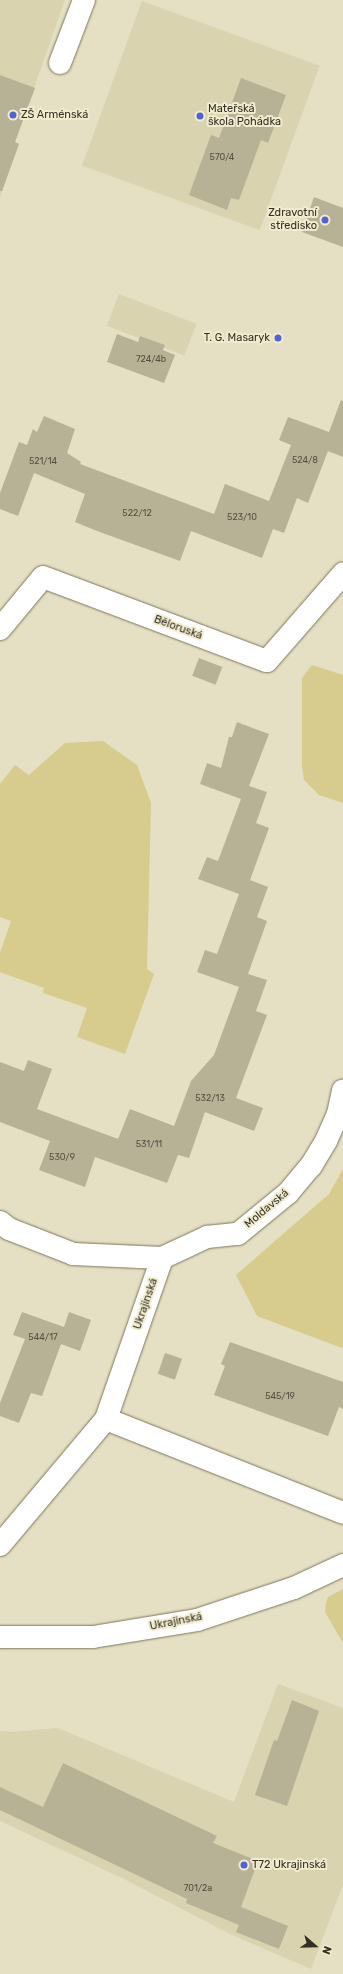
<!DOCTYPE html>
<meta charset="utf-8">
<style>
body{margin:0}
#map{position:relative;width:343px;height:1974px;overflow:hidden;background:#e5dfc3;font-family:Rubik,sans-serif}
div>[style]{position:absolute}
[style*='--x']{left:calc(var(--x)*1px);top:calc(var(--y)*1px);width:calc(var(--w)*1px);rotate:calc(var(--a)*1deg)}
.built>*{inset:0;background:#dad3af;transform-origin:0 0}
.green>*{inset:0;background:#d7cb8e}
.building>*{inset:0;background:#b7b196;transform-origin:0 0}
.roads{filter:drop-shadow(0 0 1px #7c775d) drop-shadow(0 0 1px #7c775d)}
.minor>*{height:22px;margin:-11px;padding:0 11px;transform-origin:11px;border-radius:11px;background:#fff}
.dots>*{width:11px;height:11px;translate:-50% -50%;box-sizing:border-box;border:2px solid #f2eccf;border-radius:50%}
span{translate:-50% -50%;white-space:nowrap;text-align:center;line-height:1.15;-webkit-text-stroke:4px #f2eccf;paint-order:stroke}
.number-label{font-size:9px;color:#535040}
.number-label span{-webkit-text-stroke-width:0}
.poi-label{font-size:11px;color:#322f24}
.left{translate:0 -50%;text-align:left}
.right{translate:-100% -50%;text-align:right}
.street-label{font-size:11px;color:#322f24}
.north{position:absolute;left:295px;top:1926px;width:40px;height:40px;-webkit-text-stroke:3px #f2eccf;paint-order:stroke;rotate:110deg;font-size:11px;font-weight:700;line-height:16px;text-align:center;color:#322f24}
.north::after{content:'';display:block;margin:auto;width:14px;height:18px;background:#322f24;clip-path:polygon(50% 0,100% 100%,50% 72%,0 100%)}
</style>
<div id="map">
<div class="built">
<div style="clip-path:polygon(0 0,65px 0,15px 142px,19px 144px,0 197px)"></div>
<div style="left:142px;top:1px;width:189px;height:175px;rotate:20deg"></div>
<div style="left:119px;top:294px;width:83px;height:34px;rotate:21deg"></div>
<div style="clip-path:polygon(278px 1684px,343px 1708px,343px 1885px,311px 1969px,230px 1934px,122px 1878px,0 1821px,0 1731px,13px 1732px,58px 1728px,234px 1802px)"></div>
</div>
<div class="green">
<div style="clip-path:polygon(312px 665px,343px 675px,343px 803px,319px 795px,304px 780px,302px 767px,302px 678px)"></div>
<div style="clip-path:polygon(103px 741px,137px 765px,151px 803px,147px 969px,154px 974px,125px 1054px,77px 1037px,87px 1008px,43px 993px,44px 988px,0 972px,0 953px,11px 921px,0 917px,0 784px,15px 765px,29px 775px,65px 743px)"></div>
<div style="clip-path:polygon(343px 1169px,343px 1347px,342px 1348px,257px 1316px,236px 1275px,329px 1194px)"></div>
<div style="clip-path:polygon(343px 1589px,343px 1643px,325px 1612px,326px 1603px,328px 1597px)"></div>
</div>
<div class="building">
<div style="clip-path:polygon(0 75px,35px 88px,15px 142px,19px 144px,2px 191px,0 191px)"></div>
<div style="clip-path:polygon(241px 78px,286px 95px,268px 143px,261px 140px,239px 200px,231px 198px,227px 210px,189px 195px,211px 135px,219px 138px)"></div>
<div style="clip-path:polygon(314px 197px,343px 208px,343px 247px,302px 232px)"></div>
<div style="clip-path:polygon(117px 334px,138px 342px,140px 336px,165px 345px,163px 350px,175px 355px,164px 383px,107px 362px)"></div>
<div style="clip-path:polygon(341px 400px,343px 401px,343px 457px,328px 451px,308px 503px,297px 498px,284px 533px,273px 529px,262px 558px,191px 531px,180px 561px,97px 531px,75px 522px,85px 494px,34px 473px,18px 516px,0 509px,0 493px,19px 442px,27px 445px,33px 429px,37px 432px,44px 416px,75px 429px,67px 453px,81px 462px,80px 464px,214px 514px,225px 484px,269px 501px,291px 445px,279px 440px,288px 417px,329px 432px)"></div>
<div style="left:199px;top:658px;width:25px;height:19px;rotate:21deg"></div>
<div style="clip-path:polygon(237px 722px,269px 734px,249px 786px,267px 792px,256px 823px,269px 828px,250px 880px,268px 887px,257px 917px,267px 921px,248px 974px,267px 980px,256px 1011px,267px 1015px,236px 1098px,263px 1108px,254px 1131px,205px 1112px,189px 1158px,178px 1155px,167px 1183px,95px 1157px,85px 1187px,39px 1170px,50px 1141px,0 1122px,0 1062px,24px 1071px,28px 1060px,52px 1069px,37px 1109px,118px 1139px,130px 1109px,174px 1126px,191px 1081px,214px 1055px,239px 987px,197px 972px,205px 950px,217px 954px,239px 894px,198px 879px,207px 857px,218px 861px,241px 799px,200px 784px,207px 763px,221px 768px,229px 737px,232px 737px)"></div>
<div style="clip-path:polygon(22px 1312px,64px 1327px,69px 1312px,91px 1320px,80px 1351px,61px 1344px,42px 1396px,31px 1393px,19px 1423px,0 1416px,0 1403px,25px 1339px,13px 1335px)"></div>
<div style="clip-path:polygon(230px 1342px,343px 1382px,343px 1409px,339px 1407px,328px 1436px,214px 1395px,225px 1366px,221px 1364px)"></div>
<div style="left:165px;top:1353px;width:18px;height:22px;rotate:19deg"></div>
<div style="clip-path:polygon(292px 1700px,319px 1711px,287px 1806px,255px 1795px,274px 1740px,277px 1741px)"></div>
<div style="clip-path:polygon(63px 1763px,217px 1836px,213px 1843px,258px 1861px,241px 1907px,288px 1926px,279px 1949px,236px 1932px,239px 1925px,186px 1903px,187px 1899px,0 1810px,0 1787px,43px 1807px)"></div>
</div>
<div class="roads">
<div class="minor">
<div style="--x:60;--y:63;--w:67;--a:-69.1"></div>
<div style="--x:0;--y:629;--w:67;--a:-50.4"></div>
<div style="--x:43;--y:577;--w:239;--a:20.6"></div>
<div style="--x:267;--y:661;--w:116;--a:-48.9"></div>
<div style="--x:0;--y:1222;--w:11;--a:38"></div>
<div style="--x:9;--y:1229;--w:69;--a:21.3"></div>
<div style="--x:73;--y:1254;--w:89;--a:2.6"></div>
<div style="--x:162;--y:1258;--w:50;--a:-25"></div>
<div style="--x:207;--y:1237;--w:31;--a:-6"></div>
<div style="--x:238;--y:1234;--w:65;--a:-39.4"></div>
<div style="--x:288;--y:1193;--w:35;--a:-50"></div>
<div style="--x:311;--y:1166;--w:29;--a:-59"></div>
<div style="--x:326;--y:1141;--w:30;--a:-66"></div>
<div style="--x:338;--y:1114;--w:24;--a:-78"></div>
<div style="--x:106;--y:1419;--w:170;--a:-70.8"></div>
<div style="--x:0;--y:1545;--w:165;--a:-49.9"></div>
<div style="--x:106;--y:1419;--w:255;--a:21.6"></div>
<div style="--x:0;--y:1637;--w:93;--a:0"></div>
<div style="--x:93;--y:1637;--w:105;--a:-9.3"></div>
<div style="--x:197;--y:1620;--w:102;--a:-18.3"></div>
<div style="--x:294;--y:1588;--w:54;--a:-25.1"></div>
</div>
</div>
<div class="dots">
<div style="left:13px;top:115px;background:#4f62d8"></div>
<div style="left:200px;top:116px;background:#4f62d8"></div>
<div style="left:325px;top:220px;background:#4f62d8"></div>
<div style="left:278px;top:338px;background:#4f62d8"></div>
<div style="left:244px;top:1865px;background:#4f62d8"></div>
</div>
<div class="number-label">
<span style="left:222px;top:157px">570/4</span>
<span style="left:151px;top:359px">724/4b</span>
<span style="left:305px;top:460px">524/8</span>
<span style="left:43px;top:461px">521/14</span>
<span style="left:137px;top:513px">522/12</span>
<span style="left:242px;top:517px">523/10</span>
<span style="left:210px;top:1098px">532/13</span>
<span style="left:149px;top:1144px">531/11</span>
<span style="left:62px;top:1157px">530/9</span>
<span style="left:43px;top:1337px">544/17</span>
<span style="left:280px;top:1396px">545/19</span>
<span style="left:198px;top:1888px">701/2a</span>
</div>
<div class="poi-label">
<span class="left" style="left:208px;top:116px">Mateřská<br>škola Pohádka</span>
<span class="left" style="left:21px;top:115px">ZŠ Arménská</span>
<span class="right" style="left:317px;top:220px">Zdravotní<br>středisko</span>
<span class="right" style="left:270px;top:338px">T. G. Masaryk</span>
<span class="left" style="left:252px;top:1865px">T72 Ukrajinská</span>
</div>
<div class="street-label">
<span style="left:178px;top:628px;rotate:20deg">Běloruská</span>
<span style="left:267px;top:1209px;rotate:-40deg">Moldavská</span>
<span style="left:146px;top:1304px;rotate:-71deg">Ukrajinská</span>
<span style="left:176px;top:1622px;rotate:-11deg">Ukrajinská</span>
</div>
<div class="north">N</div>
</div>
